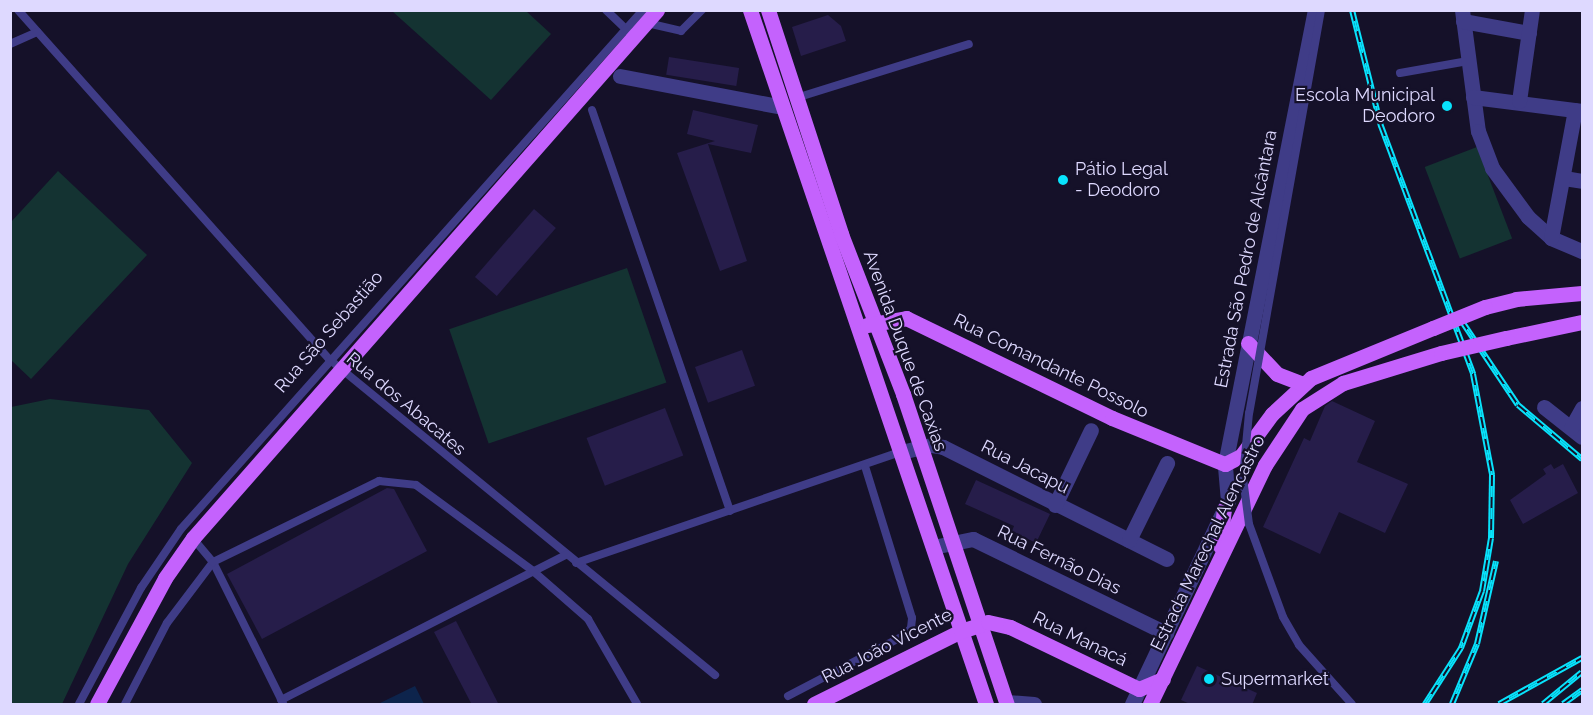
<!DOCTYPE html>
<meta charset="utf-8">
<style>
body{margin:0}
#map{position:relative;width:1593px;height:715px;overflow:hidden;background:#151129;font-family:Raleway,sans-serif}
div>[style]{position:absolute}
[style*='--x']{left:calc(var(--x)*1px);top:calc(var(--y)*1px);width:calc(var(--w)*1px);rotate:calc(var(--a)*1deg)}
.green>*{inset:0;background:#143332;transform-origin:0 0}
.water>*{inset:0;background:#0d244c}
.building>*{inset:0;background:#261d4a;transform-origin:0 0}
.service>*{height:8px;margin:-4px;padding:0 4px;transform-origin:4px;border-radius:4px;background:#3f3c87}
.minor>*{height:15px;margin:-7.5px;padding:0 7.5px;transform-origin:7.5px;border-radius:7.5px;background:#3f3c87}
.primary>*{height:15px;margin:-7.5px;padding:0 7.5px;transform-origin:7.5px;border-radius:7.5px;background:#c462fd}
.rail>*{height:6px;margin-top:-3px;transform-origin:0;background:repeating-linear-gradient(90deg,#151129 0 11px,#08e3fc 0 22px);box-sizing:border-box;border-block:2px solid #08e3fc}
.service-bridge>*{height:8px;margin:-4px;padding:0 4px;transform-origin:4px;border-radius:4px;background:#3f3c87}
.primary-bridge>*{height:15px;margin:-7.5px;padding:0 7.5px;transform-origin:7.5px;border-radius:7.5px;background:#c462fd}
.dots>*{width:16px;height:16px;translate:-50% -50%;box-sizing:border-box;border:3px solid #151129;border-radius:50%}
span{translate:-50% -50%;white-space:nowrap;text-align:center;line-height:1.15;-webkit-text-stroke:4.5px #151129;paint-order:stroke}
.poi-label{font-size:18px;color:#ded9ff}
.right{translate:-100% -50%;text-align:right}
.left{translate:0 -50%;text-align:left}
.street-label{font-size:18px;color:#ded9ff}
.frame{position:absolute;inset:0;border:12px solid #ded9ff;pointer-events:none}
</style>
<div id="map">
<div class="green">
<div style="clip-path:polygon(392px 11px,526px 11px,551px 34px,491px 100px)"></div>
<div style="left:1477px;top:147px;width:98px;height:56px;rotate:69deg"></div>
<div style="clip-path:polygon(58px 171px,147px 255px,31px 379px,11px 360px,11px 222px)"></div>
<div style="left:627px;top:268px;width:121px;height:188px;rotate:71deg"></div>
<div style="clip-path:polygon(50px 399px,149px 410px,192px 463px,128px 564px,62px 704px,11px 704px,11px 407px)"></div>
</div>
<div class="water">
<div style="clip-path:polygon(415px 686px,424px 704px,378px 704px)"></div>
</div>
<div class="building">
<div style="clip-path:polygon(828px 15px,841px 26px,846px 41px,801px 56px,792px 27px)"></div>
<div style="left:669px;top:57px;width:71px;height:18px;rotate:9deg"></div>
<div style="clip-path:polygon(693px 110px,758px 125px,751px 153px,708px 144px,747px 261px,720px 271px,677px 153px,715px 141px,687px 134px)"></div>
<div style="left:534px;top:209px;width:29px;height:90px;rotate:41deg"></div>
<div style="left:742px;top:350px;width:38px;height:50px;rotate:70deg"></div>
<div style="clip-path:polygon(1332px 401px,1375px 421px,1357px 462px,1408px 484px,1385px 533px,1339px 512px,1320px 554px,1263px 527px,1304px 438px,1310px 441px,1325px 406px)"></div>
<div style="left:665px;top:408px;width:51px;height:84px;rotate:69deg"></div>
<div style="clip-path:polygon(1551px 464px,1554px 469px,1563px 464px,1578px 493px,1523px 524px,1510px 500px,1546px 474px,1543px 469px)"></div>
<div style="clip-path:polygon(976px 480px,1050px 514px,1036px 543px,1012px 531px,1014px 526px,965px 504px)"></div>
<div style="clip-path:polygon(387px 488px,394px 489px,427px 551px,262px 639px,227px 574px)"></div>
<div style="clip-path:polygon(456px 621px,499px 705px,472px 705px,434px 632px)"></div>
<div style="clip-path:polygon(1197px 666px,1257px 693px,1252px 705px,1192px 705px,1181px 700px)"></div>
</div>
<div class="service">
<div style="--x:18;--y:10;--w:467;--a:48.3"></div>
<div style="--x:329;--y:359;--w:499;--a:39.3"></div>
<div style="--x:606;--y:10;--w:32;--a:44"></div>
<div style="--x:647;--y:23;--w:35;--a:13"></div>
<div style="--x:681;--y:31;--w:30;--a:-45"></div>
<div style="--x:10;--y:44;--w:30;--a:-24"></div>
<div style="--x:1400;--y:73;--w:69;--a:-10"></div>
<div style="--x:796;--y:98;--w:181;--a:-17.3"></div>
<div style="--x:592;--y:110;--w:424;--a:71"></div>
<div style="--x:191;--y:536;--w:34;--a:50"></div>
<div style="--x:213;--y:562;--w:157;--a:63.6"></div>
<div style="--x:576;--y:563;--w:343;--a:-18.9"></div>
<div style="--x:788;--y:696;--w:132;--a:-27.5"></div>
<div style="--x:905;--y:635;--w:9;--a:-49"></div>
<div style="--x:911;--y:628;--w:10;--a:-84"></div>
<div style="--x:912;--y:618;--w:159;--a:-107.2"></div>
<div style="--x:281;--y:700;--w:320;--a:-27"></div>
<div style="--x:79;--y:704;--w:132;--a:-61.9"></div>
<div style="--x:141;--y:588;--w:71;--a:-55.9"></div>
<div style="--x:181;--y:529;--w:695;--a:-48.33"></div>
<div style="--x:125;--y:704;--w:91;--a:-62.6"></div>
<div style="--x:167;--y:623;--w:76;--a:-53"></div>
<div style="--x:213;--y:562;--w:185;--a:-26"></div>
<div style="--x:379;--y:481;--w:37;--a:6"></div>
<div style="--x:416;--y:485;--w:145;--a:36.3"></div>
<div style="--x:533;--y:571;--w:73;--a:41.1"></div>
<div style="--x:588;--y:619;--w:98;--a:60"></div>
</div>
<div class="minor">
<div style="--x:1462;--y:10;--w:122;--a:82.5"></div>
<div style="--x:1478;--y:131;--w:40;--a:69"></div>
<div style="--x:1492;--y:168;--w:61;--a:53.7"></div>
<div style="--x:1528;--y:217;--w:31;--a:42"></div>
<div style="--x:1551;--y:238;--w:34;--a:23"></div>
<div style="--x:1463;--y:21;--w:67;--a:10.3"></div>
<div style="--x:620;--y:76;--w:165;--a:10.8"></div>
<div style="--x:1473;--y:97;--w:110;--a:7.3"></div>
<div style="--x:1519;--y:101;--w:92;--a:-81.9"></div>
<div style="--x:1564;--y:178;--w:18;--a:9"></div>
<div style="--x:1551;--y:238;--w:130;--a:-79.4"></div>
<div style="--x:1544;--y:407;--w:48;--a:38.3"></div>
<div style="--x:1571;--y:428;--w:23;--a:-61"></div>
<div style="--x:901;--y:452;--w:32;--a:-13"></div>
<div style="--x:932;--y:445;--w:11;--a:10"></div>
<div style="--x:943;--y:447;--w:250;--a:26.6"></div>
<div style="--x:1055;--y:505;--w:83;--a:-64.4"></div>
<div style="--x:1129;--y:540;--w:86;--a:-63.7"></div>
<div style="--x:933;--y:547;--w:41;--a:-11.3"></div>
<div style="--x:973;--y:539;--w:215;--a:26"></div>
<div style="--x:1007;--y:702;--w:27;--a:4"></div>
<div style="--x:1132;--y:704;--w:225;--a:-64.7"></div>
<div style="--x:1228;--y:501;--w:37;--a:-95"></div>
<div style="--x:1225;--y:464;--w:463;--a:-78.8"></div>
</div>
<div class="primary">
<div style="--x:750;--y:10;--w:733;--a:71.22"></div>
<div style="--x:768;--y:10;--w:236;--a:71.9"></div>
<div style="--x:841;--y:234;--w:172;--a:68.8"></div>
<div style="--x:903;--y:394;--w:327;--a:71.5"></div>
<div style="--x:1485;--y:307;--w:32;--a:-14"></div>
<div style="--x:1516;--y:299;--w:66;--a:-5.2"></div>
<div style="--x:867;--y:325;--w:40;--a:-10"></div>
<div style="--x:906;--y:318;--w:229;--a:25.9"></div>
<div style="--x:1112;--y:418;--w:122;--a:22.2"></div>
<div style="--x:1225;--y:464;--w:18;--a:-27"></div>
<div style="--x:1241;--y:456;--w:52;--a:-53.6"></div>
<div style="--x:1272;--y:414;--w:53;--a:-42.7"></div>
<div style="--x:1311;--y:378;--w:132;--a:-22.3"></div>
<div style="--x:1506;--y:338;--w:78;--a:-11.9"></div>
<div style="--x:1248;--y:343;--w:42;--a:46.9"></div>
<div style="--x:1277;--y:374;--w:28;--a:21"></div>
<div style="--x:1220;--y:546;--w:37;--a:-84"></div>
<div style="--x:97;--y:704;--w:143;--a:-61.6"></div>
<div style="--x:165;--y:578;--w:49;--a:-55"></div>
<div style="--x:193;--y:538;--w:703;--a:-48.69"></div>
<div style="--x:814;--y:704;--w:164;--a:-26.4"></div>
<div style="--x:961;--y:631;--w:28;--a:-18"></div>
<div style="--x:988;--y:622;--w:23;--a:13"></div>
<div style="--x:1010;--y:627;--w:143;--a:25.7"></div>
<div style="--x:1139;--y:689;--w:26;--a:-23"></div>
<div style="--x:1150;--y:704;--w:265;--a:-64.3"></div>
<div style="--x:1265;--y:465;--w:67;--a:-56.5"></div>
<div style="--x:1302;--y:409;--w:49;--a:-32.4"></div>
<div style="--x:1343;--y:383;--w:102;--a:-17"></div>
</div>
<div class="rail">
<div style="--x:1352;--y:10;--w:120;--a:76"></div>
<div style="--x:1381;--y:126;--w:265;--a:69.6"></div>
<div style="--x:1473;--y:374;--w:103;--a:79.3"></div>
<div style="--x:1492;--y:475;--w:63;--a:90.9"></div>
<div style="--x:1491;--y:538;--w:54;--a:99.6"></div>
<div style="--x:1482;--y:591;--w:61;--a:110.2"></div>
<div style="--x:1461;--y:648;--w:67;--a:122.7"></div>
<div style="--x:1461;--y:320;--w:102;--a:56.2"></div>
<div style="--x:1518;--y:405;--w:84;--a:40.2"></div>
<div style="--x:1452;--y:704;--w:65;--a:-67.4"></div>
<div style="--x:1477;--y:644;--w:85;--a:-77.1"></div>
<div style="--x:1499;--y:704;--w:95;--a:-29"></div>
<div style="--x:1543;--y:704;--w:50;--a:-39.4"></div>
<div style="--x:1563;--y:704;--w:24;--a:-36"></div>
</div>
<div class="service-bridge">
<div style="--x:1321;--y:10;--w:409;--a:100.1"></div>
<div style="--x:1249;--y:413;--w:65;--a:95.3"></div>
<div style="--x:1243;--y:478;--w:46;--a:82.6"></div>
<div style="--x:1249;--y:524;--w:99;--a:69.9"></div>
<div style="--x:1283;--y:617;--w:32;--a:60"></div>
<div style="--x:1299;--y:645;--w:79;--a:48.1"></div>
</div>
<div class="primary-bridge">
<div style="--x:1433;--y:328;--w:56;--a:-22"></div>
<div style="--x:1441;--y:353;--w:67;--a:-13"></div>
</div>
<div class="dots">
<div style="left:1447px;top:106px;background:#08e3fc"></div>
<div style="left:1063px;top:180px;background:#08e3fc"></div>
<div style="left:1209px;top:679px;background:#08e3fc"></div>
</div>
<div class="poi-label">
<span class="right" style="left:1435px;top:106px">Escola Municipal<br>Deodoro</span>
<span class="left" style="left:1075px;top:180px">Pátio Legal<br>- Deodoro</span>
<span class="left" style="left:1221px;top:679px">Supermarket</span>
</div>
<div class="street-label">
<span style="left:1246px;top:259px;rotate:-79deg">Estrada São Pedro de Alcântara</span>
<span style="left:329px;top:332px;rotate:-49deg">Rua São Sebastião</span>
<span style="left:905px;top:351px;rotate:70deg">Avenida Duque de Caxias</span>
<span style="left:1051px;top:366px;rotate:26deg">Rua Comandante Possolo</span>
<span style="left:406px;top:404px;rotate:40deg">Rua dos Abacates</span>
<span style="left:1025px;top:467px;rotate:27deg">Rua Jacapu</span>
<span style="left:1208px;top:543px;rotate:-64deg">Estrada Marechal Alencastro</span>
<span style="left:1059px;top:560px;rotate:26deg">Rua Fernão Dias</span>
<span style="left:1080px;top:639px;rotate:26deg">Rua Manacá</span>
<span style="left:887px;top:646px;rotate:-27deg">Rua João Vicente</span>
</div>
<div class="frame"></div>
</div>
